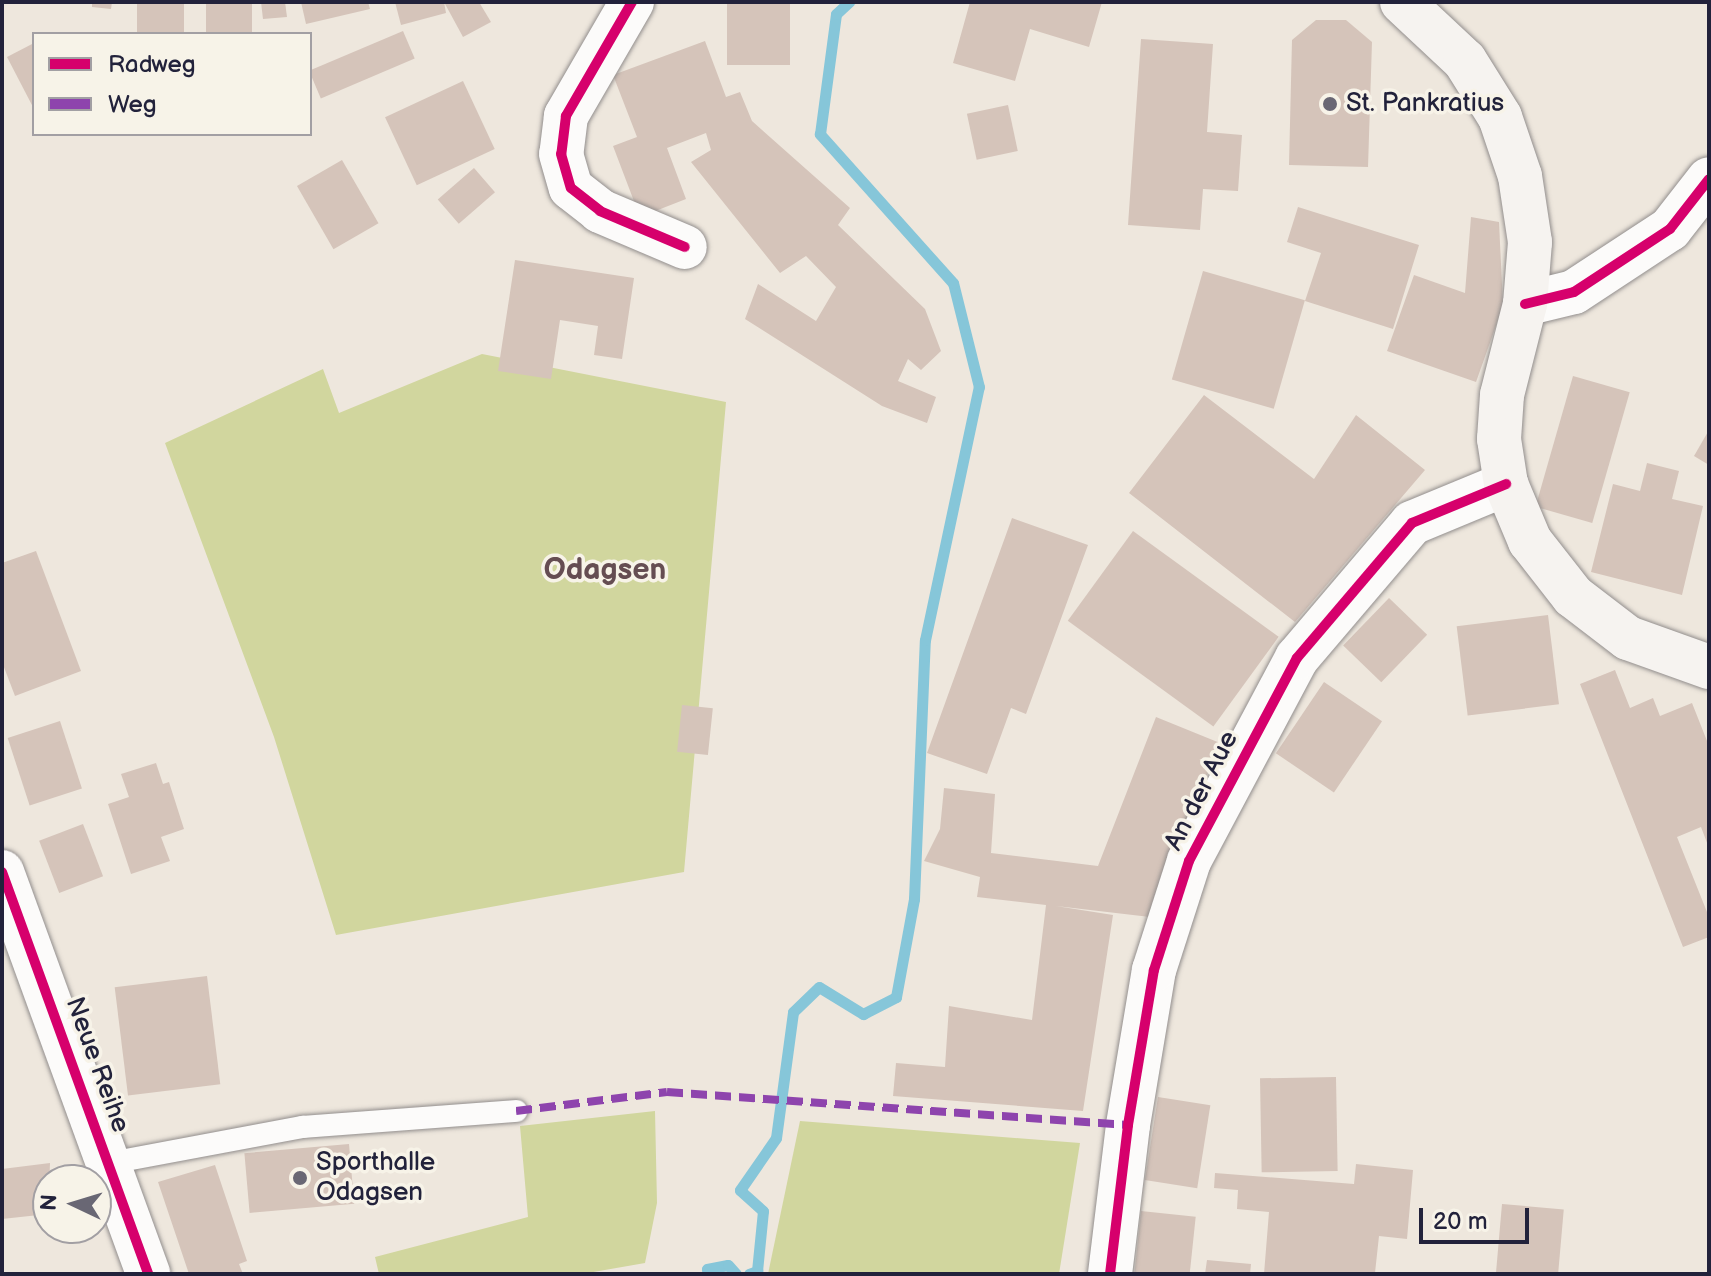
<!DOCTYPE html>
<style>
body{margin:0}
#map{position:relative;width:1711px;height:1276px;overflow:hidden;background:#eee7dd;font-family:"Balsamiq Sans",sans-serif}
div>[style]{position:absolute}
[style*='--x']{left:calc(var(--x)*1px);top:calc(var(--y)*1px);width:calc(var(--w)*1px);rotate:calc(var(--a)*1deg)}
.green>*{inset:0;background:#d1d69e}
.stream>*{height:11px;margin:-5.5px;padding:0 5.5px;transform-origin:5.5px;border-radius:5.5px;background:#86c6d9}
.building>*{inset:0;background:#d5c4ba;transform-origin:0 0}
.roads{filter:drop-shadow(0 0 2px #928e8d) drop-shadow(0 0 2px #928e8d)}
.service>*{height:22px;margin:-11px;padding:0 11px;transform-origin:11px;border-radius:11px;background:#fcfbfa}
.minor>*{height:44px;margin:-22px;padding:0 22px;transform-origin:22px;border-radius:22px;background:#fcfbfa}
.secondary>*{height:44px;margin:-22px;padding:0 22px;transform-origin:22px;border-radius:22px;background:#f6f3f0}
.quiet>*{height:8px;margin-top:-4px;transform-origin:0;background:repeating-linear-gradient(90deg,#8e44ad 0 16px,transparent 0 24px)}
.cycleway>*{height:10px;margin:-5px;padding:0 5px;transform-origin:5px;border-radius:5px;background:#d6006c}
.dots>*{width:22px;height:22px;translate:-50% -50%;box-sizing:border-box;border:4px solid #f7f3e8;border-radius:50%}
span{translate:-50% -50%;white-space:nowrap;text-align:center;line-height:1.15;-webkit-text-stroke:7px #f7f3e8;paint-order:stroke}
.poi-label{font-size:26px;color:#22223b}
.left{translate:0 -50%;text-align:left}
.street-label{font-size:26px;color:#22223b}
.quarter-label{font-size:30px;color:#654d52;font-weight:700}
.frame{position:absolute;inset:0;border:4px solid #22223b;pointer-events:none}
.legend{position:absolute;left:32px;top:32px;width:280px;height:104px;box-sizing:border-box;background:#f7f3e8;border:2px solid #a29fa3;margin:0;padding:10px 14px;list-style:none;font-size:24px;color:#22223b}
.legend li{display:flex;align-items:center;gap:16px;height:40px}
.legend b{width:40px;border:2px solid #a29fa3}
.north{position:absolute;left:32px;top:1164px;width:80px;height:80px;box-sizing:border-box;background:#f7f3e8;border:2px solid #a29fa3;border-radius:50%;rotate:274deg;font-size:22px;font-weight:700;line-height:32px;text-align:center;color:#22223b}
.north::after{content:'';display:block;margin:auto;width:28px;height:36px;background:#696774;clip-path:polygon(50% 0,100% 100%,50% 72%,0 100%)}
.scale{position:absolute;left:1419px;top:1208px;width:110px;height:36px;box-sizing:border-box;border:4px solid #22223b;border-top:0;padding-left:10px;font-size:24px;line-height:28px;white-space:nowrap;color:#22223b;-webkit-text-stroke:6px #f7f3e8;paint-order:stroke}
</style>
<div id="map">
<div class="green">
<div style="clip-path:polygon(482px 354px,726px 402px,684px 872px,336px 935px,274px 737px,165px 443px,323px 369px,339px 413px)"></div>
<div style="clip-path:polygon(655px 1111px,657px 1203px,645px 1263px,582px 1274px,379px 1274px,375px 1257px,528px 1217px,520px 1126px)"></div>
<div style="clip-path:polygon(800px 1121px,1080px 1143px,1059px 1274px,768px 1274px)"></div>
</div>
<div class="stream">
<div style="--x:708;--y:1274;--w:5;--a:-101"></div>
<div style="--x:707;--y:1269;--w:21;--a:-11"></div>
<div style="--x:728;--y:1265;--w:12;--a:48"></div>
<div style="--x:749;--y:1274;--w:9;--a:-21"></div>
<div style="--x:757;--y:1271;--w:60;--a:-84.3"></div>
<div style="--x:763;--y:1211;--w:31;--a:-138"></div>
<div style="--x:740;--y:1190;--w:63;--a:-55.3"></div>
<div style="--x:776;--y:1138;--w:127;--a:-82.3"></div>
<div style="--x:793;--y:1012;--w:36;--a:-44"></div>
<div style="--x:819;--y:987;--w:52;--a:31.5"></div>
<div style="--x:863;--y:1014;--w:37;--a:-27"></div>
<div style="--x:896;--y:997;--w:100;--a:-79.6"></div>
<div style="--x:914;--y:899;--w:259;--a:-87.6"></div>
<div style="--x:925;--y:640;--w:259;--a:-78"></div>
<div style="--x:979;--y:387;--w:107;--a:-104"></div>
<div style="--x:953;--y:283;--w:200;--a:-131.8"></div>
<div style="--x:820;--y:134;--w:121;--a:-82.4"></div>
<div style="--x:836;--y:14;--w:18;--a:-43"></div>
</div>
<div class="building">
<div style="clip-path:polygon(92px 2px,112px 2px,111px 9px,92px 7px)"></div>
<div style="left:137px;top:2px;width:47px;height:32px"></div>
<div style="left:206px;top:2px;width:46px;height:32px"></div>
<div style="clip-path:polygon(261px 2px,285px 2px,287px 17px,263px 19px)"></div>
<div style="clip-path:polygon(301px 2px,368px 2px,370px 9px,306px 24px)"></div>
<div style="clip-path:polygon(395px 2px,444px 2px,446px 13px,401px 25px)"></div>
<div style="clip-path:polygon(444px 2px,479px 2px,491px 22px,463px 37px)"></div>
<div style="left:727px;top:2px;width:63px;height:63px"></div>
<div style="clip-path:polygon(970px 2px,1102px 2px,1089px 47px,1030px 29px,1015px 81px,953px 63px)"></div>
<div style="clip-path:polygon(1316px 20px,1346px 20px,1372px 42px,1368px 167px,1289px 165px,1292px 40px)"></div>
<div style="left:403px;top:31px;width:30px;height:102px;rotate:67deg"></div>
<div style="clip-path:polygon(1141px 39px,1213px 44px,1207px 132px,1242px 135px,1238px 191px,1203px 189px,1200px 230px,1128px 225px)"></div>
<div style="clip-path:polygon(705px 41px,726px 97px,740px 92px,752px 121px,850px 208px,838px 225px,925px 309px,941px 351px,921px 370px,908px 359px,898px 381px,936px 397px,927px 423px,882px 406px,745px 319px,758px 284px,816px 321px,836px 287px,806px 256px,780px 273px,691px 162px,711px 150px,706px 133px,667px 148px,686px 199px,640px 217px,613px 146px,637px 137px,613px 75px)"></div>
<div style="clip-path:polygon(34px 43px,34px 109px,7px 57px)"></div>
<div style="left:463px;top:81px;width:75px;height:86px;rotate:65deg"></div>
<div style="left:1008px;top:105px;width:47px;height:42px;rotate:78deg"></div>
<div style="left:342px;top:160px;width:73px;height:52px;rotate:60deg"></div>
<div style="left:474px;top:168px;width:32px;height:48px;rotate:49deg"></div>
<div style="clip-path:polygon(1298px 207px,1419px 245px,1393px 329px,1305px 301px,1321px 253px,1287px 242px)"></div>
<div style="clip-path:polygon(1471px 217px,1499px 222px,1503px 306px,1476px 382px,1387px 351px,1414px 275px,1465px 293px)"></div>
<div style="clip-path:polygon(515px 260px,634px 278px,622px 359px,594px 355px,598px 326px,560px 320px,551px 379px,498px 371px)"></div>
<div style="left:1203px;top:271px;width:106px;height:113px;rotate:16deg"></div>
<div style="left:1573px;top:376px;width:59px;height:136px;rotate:16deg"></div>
<div style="clip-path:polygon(1204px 395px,1314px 479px,1356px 415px,1425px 470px,1295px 622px,1129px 493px)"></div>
<div style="clip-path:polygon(1709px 430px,1709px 465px,1694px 456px)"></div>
<div style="clip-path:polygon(1647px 463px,1679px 471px,1672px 499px,1703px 506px,1682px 595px,1591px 572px,1613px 484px,1640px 491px)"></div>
<div style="clip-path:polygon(1012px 518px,1088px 545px,1026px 714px,1011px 708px,987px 774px,927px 753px)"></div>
<div style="left:1133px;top:531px;width:180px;height:111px;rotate:36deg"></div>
<div style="clip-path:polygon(36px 551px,81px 671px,15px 696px,2px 662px,2px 563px)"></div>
<div style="left:1389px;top:598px;width:53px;height:66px;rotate:44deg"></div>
<div style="left:1548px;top:615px;width:90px;height:92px;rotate:83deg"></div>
<div style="clip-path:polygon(1615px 670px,1630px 708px,1653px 698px,1660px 716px,1692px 703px,1709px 746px,1709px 848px,1701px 827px,1677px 837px,1709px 917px,1709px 937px,1683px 947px,1580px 684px)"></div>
<div style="left:1324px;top:682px;width:70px;height:86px;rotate:34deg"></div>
<div style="left:682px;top:705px;width:31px;height:47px;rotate:6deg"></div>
<div style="clip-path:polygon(1156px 717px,1220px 743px,1150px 917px,1056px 906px,1113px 915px,1083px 1111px,893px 1096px,896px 1063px,945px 1067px,949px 1006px,1032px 1020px,1046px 905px,977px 897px,980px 877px,924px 861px,940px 829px,944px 788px,995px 794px,991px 853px,1098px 866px)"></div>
<div style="left:60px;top:721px;width:71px;height:55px;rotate:72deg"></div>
<div style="clip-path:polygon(156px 763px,163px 784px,169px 782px,184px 829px,161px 837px,170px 861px,131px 874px,108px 804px,129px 797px,121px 774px)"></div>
<div style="left:83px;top:824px;width:56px;height:47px;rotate:69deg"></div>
<div style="left:207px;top:976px;width:109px;height:93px;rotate:83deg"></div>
<div style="left:1336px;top:1077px;width:94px;height:76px;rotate:89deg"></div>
<div style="left:1158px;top:1097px;width:53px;height:84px;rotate:9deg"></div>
<div style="left:349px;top:1144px;width:60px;height:105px;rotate:85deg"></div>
<div style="clip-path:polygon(50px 1163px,48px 1214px,2px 1219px,2px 1169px)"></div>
<div style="clip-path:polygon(1356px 1164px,1413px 1170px,1407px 1239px,1379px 1236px,1375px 1273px,1264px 1274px,1269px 1212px,1237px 1209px,1238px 1190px,1214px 1188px,1215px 1173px,1354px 1184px)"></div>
<div style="clip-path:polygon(215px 1165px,247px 1261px,239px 1264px,243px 1274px,189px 1274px,158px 1182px)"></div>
<div style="left:1502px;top:1204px;width:62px;height:70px;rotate:5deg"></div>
<div style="left:1141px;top:1211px;width:55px;height:63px;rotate:6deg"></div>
<div style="clip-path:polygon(1207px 1260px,1251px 1264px,1250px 1274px,1205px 1274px)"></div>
</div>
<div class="roads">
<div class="service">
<div style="--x:110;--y:1163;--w:196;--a:-10.6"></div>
<div style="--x:303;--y:1127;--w:214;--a:-4.3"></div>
</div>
<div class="minor">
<div style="--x:632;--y:2;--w:132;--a:120.1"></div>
<div style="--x:566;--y:116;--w:38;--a:97"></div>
<div style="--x:561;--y:154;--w:35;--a:74"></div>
<div style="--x:571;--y:188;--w:37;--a:38"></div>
<div style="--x:600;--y:211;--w:92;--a:23"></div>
<div style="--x:1525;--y:304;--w:50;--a:-13.8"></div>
<div style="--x:1574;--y:292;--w:115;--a:-33.3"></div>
<div style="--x:1670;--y:229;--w:63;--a:-52"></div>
<div style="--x:2;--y:872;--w:428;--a:70"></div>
<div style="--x:1110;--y:1274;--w:150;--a:-83.1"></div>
<div style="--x:1128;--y:1125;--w:157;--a:-80.5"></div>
<div style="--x:1154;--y:970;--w:114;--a:-72.2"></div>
<div style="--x:1189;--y:861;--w:230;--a:-62"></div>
<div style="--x:1297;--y:658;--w:177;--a:-49.6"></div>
<div style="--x:1412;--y:523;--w:102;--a:-22.5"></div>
</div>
<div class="secondary">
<div style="--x:1402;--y:2;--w:86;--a:43.1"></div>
<div style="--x:1465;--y:61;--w:66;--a:58"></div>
<div style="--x:1500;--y:117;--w:62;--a:71.3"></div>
<div style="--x:1520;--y:176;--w:67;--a:81.4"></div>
<div style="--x:1530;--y:242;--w:62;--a:94.6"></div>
<div style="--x:1525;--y:304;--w:94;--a:104.2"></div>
<div style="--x:1502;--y:395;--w:44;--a:93.9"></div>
<div style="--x:1499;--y:439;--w:46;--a:81.2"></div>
<div style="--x:1506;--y:484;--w:62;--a:67.2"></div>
<div style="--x:1530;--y:541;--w:70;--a:52"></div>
<div style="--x:1573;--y:596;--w:69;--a:37.4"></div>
<div style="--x:1628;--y:638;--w:86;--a:19.7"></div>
</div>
</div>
<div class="quiet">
<div style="--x:516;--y:1111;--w:152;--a:-7.2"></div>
<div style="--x:667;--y:1092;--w:462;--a:4.1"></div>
</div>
<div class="cycleway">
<div style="--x:632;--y:2;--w:132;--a:120.1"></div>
<div style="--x:566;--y:116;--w:38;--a:97"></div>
<div style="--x:561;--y:154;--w:35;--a:74"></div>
<div style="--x:571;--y:188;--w:37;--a:38"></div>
<div style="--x:600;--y:211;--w:92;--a:23"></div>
<div style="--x:1525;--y:304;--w:50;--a:-13.8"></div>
<div style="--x:1574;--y:292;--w:115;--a:-33.3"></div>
<div style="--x:1670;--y:229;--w:63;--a:-52"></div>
<div style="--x:2;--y:872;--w:428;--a:70"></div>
<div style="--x:1110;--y:1274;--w:150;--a:-83.1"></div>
<div style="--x:1128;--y:1125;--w:157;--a:-80.5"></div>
<div style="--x:1154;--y:970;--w:114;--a:-72.2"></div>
<div style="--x:1189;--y:861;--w:230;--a:-62"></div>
<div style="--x:1297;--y:658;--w:177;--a:-49.6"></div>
<div style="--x:1412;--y:523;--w:102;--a:-22.5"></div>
</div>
<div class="dots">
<div style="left:1330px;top:104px;background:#696774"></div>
<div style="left:300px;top:1178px;background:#696774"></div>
</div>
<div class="poi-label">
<span class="left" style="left:1346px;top:104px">St. Pankratius</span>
<span class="left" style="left:316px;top:1178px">Sporthalle<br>Odagsen</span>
</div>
<div class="street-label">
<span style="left:1202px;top:791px;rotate:-63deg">An der Aue</span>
<span style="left:97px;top:1065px;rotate:70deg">Neue Reihe</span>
</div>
<div class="quarter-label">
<span style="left:605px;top:570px">Odagsen</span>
</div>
<div class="frame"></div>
<ul class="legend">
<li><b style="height:10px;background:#d6006c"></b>Radweg</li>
<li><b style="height:10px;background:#8e44ad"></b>Weg</li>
</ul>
<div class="north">N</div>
<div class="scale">20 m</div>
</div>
